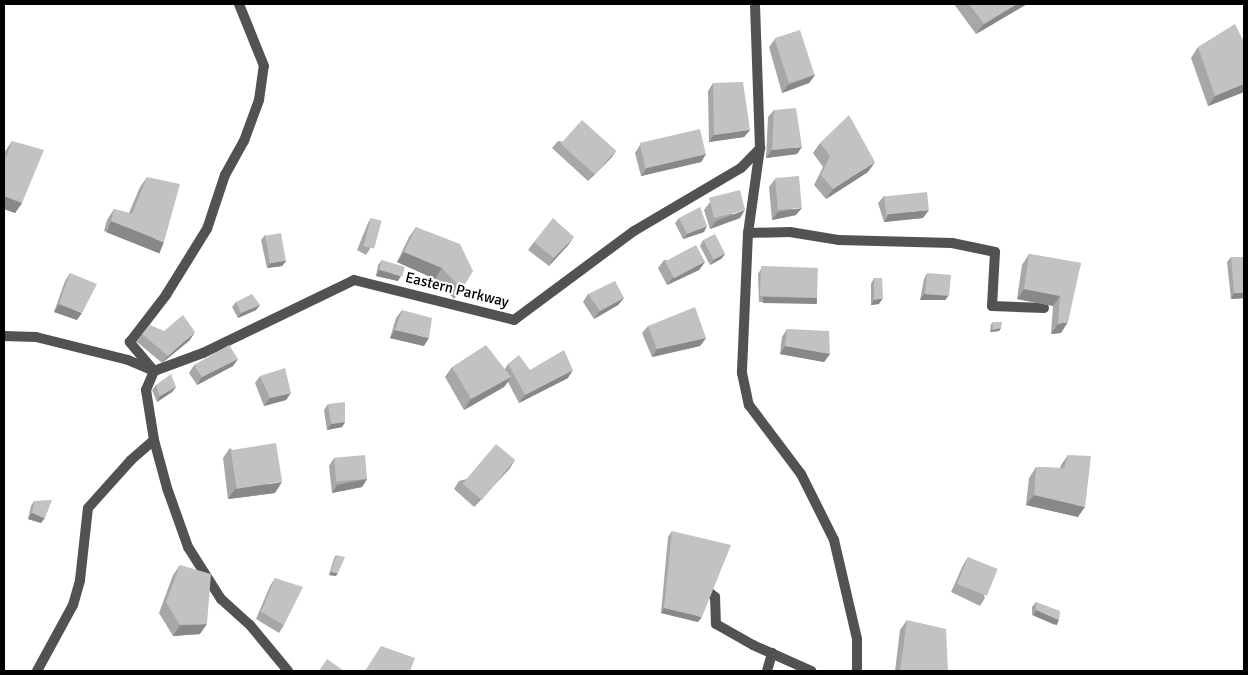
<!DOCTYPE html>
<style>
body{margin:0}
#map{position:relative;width:1248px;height:675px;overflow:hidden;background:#fff;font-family:Signika,sans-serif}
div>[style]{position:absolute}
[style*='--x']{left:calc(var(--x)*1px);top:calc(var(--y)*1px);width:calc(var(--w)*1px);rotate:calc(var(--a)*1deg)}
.street>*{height:10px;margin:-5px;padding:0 5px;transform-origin:5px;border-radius:5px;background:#525252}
.wall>*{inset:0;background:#a7a7a7}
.shaded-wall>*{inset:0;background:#888;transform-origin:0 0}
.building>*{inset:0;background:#c2c2c2;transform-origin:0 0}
span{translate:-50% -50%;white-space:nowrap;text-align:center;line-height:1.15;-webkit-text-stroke:4px #fff;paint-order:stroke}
.street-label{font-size:15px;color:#000}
.frame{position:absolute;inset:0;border:5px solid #000;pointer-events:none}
</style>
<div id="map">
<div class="street">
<div style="--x:760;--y:148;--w:86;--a:98"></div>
<div style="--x:748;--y:233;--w:140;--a:92.5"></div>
<div style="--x:742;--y:373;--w:33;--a:78"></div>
<div style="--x:749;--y:405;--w:86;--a:53"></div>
<div style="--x:801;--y:474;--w:74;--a:63.4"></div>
<div style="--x:834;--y:540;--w:102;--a:76.9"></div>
<div style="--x:857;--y:639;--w:32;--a:90"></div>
<div style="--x:748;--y:233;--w:42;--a:-1.4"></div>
<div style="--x:790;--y:232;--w:50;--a:9.3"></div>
<div style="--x:839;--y:240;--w:113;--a:1.5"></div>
<div style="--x:952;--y:243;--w:44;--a:11.8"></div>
<div style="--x:995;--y:252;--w:54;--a:93.2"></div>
<div style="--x:992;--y:306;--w:52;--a:2.2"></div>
<div style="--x:4;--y:336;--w:32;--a:2"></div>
<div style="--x:36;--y:337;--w:95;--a:14"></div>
<div style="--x:128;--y:360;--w:28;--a:23"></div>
<div style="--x:154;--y:371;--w:52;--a:-20.2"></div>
<div style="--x:203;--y:353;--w:168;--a:-25.8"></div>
<div style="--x:354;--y:280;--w:165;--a:14"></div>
<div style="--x:514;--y:320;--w:149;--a:-36.6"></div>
<div style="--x:634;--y:231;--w:124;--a:-30.5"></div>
<div style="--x:741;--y:168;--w:28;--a:-46"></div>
<div style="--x:760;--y:148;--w:144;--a:-92"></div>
<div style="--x:154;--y:440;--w:50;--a:74.8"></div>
<div style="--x:167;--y:488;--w:63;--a:70.4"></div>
<div style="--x:188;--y:547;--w:62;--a:57.6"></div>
<div style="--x:221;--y:599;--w:39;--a:42"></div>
<div style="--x:250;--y:625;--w:60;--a:50.4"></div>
<div style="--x:703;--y:587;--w:16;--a:40"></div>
<div style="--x:715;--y:597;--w:27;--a:88"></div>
<div style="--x:716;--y:624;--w:43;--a:29.6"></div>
<div style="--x:753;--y:645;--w:64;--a:24.1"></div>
<div style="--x:37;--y:671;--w:75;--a:-61.4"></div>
<div style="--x:73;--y:605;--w:26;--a:-74"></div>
<div style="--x:80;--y:580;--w:72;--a:-83.7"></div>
<div style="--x:88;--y:508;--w:64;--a:-48.1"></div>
<div style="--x:131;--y:460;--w:30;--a:-41"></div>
<div style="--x:154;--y:440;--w:51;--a:-99.1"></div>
<div style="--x:146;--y:390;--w:21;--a:-67"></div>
<div style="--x:154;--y:371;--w:38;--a:-130"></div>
<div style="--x:130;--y:342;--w:59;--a:-52.5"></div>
<div style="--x:166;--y:295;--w:78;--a:-58.2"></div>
<div style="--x:207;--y:229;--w:57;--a:-71.6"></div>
<div style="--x:225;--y:175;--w:39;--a:-61"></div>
<div style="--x:244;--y:141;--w:44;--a:-69.9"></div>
<div style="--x:259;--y:100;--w:34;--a:-82"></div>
<div style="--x:264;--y:66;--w:67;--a:-112"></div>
<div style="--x:767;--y:671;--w:19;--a:-74"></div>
</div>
<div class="wall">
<div style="clip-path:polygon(954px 4px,1027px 4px,976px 34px)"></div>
<div style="clip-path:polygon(775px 39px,815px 75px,809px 83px,782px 93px,769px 47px)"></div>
<div style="clip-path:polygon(1244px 42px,1244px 92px,1208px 106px,1191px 58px,1198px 47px)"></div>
<div style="clip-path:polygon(713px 83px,750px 130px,744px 137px,709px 142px,708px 91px)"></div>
<div style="clip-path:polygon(774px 110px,797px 154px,766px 158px,768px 117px)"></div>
<div style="clip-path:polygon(12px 141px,22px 203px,15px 213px,4px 209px,4px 153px)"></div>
<div style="clip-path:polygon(558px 141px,616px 151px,611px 158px,588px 181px,552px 148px)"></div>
<div style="clip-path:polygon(820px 143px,868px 172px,826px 199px,814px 185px,823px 167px,813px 153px)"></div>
<div style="clip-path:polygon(640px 145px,706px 154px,701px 162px,641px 176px,635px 153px)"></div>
<div style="clip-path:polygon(147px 177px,157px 252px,104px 231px,107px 220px,114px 209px,129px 213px,140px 187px)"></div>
<div style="clip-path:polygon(775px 179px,796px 215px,772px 220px,769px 187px)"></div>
<div style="clip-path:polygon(884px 196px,923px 218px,884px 222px,878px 203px)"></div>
<div style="clip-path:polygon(710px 202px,740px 218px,710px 229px,704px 210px)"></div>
<div style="clip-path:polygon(371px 218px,370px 249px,366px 255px,357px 250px,368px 223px)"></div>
<div style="clip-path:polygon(679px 218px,704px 232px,683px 239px,675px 223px)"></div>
<div style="clip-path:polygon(416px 227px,462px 289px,454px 299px,435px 279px,397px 262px,409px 237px)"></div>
<div style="clip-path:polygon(265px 235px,286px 261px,282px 266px,267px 268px,261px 240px)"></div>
<div style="clip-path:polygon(703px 240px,725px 254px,721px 259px,710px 265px,700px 246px)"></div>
<div style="clip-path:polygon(534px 242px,569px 244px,549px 266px,528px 250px)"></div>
<div style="clip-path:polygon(1029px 254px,1081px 263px,1061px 333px,1051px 334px,1053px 306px,1017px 299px,1022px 265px)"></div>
<div style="clip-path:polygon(1231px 257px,1244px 257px,1244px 298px,1231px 299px,1227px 262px)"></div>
<div style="clip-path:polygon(382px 260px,398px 281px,376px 276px,378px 265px)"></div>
<div style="clip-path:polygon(664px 260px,705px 262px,699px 270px,667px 285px,658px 268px)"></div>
<div style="clip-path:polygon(761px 269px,817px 298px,813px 303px,759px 302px,758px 274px)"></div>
<div style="clip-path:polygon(70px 273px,77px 320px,54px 312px,65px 281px)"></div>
<div style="clip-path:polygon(927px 273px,949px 295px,945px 300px,920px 300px,924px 279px)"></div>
<div style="clip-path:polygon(874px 278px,879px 304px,871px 305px,871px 284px)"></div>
<div style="clip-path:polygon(588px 294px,624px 298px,618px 305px,594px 319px,583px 302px)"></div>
<div style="clip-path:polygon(236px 302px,260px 305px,256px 310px,238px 318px,232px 307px)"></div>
<div style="clip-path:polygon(402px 310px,424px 346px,390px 338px,396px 318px)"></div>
<div style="clip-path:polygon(993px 322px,1001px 328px,999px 331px,990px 332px,991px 324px)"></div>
<div style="clip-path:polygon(648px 326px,706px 338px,700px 346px,652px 357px,642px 333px)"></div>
<div style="clip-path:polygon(787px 329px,830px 354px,824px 362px,780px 354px,782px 337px)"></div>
<div style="clip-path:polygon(164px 331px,190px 340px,162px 363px,137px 342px,142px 334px)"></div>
<div style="clip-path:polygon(238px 359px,233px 366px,197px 385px,189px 373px,194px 365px)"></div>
<div style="clip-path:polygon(508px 364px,530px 370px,568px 378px,519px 403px,508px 382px,504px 387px,464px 410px,445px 377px,452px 367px,505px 369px)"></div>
<div style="clip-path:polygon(260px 376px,286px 400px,264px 406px,255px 383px)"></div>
<div style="clip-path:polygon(156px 385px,176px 387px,172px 392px,157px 402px,152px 390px)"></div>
<div style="clip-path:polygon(328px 404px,345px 422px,342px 427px,327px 430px,324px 410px)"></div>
<div style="clip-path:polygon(230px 448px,275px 493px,228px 499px,223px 458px)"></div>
<div style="clip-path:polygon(1068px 455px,1078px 517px,1026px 505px,1029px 478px,1036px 467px,1060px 468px,1061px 465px)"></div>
<div style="clip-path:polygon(334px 458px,367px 479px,362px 487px,332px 493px,329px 466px)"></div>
<div style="clip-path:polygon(510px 468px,474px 507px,454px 489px,459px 481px)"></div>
<div style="clip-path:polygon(34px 501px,41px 523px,28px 519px,31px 506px)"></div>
<div style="clip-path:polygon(672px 531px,698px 622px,661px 613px,668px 537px)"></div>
<div style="clip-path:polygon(336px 555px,336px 576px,329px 575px,334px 558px)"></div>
<div style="clip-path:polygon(968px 557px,985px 598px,980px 606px,951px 592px,963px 565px)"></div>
<div style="clip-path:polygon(180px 565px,200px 634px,173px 636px,159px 613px,173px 575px)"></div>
<div style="clip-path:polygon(275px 578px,284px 625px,279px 633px,256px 619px,270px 586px)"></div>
<div style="clip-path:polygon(1036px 602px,1055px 625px,1032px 615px,1032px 607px)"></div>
<div style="clip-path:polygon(907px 620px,948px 671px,895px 671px,900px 630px)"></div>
</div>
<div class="shaded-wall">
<div style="clip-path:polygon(1017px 4px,1027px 4px,976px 34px,984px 24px)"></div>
<div style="clip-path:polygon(815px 75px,809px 83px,782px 93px,788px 85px)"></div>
<div style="clip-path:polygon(1244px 84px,1244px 92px,1208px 106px,1215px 96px)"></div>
<div style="clip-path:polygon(750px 130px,744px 137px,709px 142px,714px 135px)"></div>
<div style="clip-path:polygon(802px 147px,797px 154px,766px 158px,772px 150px)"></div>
<div style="clip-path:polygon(616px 151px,611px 158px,588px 181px,594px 174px)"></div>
<div style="clip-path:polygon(706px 154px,701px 162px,641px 176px,647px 168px)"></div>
<div style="clip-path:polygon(875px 162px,868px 172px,826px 199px,833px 189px)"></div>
<div style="clip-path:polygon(4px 196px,22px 203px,15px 213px,4px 209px)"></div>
<div style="clip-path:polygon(802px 208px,796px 215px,772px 220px,778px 212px)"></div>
<div style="clip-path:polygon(745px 210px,740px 218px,710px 229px,716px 221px)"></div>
<div style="clip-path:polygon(929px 210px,923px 218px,884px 222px,889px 214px)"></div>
<div style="left:111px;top:221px;width:57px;height:12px;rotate:22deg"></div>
<div style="clip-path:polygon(707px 226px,704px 232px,683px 239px,687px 234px)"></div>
<div style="clip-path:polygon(574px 237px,569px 244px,549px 266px,554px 258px)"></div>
<div style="clip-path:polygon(404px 252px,442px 268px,435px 279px,397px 262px)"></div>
<div style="clip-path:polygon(725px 254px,721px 259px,710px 265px,714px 260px)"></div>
<div style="clip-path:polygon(286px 261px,282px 266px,267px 268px,271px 263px)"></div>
<div style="clip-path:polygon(705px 262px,699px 270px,667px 285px,673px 278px)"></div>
<div style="clip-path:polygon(379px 270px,401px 276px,398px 281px,376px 276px)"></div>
<div style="clip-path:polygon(1024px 289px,1060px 296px,1053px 306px,1017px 299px)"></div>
<div style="clip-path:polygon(1234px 293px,1244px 293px,1244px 298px,1231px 299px)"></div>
<div style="clip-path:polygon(924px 294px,949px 295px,945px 300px,920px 300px)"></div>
<div style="left:763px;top:297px;width:54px;height:6px;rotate:1deg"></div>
<div style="clip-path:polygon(624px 298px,618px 305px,594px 319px,600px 311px)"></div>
<div style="clip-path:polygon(883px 298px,879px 304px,871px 305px,874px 300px)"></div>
<div style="clip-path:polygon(59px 304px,82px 313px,77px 320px,54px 312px)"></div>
<div style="clip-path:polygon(260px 305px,256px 310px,238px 318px,241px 313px)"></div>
<div style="clip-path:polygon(1068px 322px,1061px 333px,1051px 334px,1058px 324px)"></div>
<div style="clip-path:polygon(1001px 328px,999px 331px,990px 332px,992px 330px)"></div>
<div style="clip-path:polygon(395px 330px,429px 338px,424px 346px,390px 338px)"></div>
<div style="clip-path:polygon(195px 332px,190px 340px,162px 363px,168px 356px)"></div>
<div style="clip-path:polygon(706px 338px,700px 346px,652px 357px,657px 349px)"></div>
<div style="clip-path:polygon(785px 346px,830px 354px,824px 362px,780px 354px)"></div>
<div style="clip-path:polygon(238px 359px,233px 366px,197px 385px,202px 377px)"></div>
<div style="clip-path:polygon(573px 370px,568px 378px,519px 403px,525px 395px)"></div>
<div style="clip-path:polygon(511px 377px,504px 387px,464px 410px,471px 399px)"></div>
<div style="clip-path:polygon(176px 387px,172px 392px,157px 402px,160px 396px)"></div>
<div style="clip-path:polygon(291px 393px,286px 400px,264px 406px,270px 398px)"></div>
<div style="clip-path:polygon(345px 422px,342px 427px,327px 430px,331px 424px)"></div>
<div style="clip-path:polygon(515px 460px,510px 468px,474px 507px,480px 499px)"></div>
<div style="clip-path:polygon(367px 479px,362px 487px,332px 493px,337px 485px)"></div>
<div style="clip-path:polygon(282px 482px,275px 493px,228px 499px,235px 489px)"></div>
<div style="clip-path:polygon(1034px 495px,1085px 507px,1078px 517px,1026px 505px)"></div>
<div style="clip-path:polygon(32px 513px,45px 518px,41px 523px,28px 519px)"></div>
<div style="clip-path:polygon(331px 572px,338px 573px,336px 576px,329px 575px)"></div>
<div style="clip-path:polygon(664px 608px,702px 617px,698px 622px,661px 613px)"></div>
<div style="left:1036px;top:610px;width:25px;height:6px;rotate:23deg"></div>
<div style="clip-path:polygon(207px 624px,200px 634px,173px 636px,180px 625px)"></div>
</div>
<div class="building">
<div style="clip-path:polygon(969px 4px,1017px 4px,984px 24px)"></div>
<div style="clip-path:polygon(1235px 24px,1244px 42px,1244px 84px,1215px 96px,1198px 47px)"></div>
<div style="left:800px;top:30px;width:47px;height:27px;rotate:72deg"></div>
<div style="clip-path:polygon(743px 82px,750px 130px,714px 135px,713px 83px)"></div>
<div style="clip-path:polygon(796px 108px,802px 147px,772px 150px,774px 110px)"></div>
<div style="clip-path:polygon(849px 115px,875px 162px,833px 189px,821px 175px,830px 156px,820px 143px)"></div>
<div style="left:582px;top:120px;width:46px;height:32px;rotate:42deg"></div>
<div style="left:700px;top:129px;width:26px;height:62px;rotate:77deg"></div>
<div style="clip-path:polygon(12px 141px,44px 150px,22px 203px,4px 196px,4px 163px)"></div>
<div style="left:799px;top:176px;width:32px;height:24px;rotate:85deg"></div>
<div style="clip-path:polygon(147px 177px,180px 184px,164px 242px,111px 221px,114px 209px,132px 214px)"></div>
<div style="left:740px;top:190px;width:21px;height:32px;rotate:76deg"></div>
<div style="left:927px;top:192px;width:18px;height:43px;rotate:84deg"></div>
<div style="clip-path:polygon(700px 207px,707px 226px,687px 234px,679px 218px)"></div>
<div style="left:371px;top:218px;width:11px;height:29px;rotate:15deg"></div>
<div style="clip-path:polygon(553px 218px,574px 237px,554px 258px,534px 242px)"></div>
<div style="clip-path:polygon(416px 227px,460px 244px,473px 271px,462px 289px,442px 268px,404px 252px)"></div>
<div style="left:281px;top:233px;width:28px;height:16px;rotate:80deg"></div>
<div style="left:715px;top:234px;width:22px;height:13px;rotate:63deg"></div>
<div style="left:696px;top:245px;width:19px;height:35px;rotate:62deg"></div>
<div style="clip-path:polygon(1029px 254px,1081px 263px,1068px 322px,1058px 324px,1060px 296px,1024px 289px)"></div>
<div style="clip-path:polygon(1231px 257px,1244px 257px,1244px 293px,1234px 293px)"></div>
<div style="left:382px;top:260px;width:24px;height:10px;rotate:17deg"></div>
<div style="left:818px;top:268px;width:30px;height:57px;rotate:92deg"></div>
<div style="clip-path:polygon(70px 273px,97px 284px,82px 313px,59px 304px)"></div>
<div style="left:927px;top:273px;width:24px;height:21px;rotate:5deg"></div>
<div style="clip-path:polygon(874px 278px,882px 278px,883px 298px,874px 300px)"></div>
<div style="clip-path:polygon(615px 281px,624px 298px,600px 311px,588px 294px)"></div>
<div style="clip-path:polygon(252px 294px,260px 305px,241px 313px,236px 302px)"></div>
<div style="clip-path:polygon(695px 307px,706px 338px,657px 349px,648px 326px)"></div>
<div style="clip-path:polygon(402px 310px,432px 318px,429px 338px,395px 330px)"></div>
<div style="clip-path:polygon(183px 315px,195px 332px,168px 356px,142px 334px,150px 325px,164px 331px)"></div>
<div style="clip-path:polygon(993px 322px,1002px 322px,1001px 328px,992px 330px)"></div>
<div style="clip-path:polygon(787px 329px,829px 331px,830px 354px,785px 346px)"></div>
<div style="clip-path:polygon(229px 345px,238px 359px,202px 377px,194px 365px)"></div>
<div style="clip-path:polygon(486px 345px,511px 377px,471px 399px,452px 367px)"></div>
<div style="clip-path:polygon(564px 350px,573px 370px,525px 395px,508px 364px,519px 355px,530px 370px)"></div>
<div style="clip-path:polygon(285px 368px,291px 393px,270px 398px,260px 376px)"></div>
<div style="clip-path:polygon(171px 374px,176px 387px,160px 396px,156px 385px)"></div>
<div style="clip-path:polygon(345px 402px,345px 422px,331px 424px,328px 404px)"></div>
<div style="left:276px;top:443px;width:39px;height:46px;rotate:81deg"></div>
<div style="left:496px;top:444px;width:25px;height:52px;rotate:40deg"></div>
<div style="left:365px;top:455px;width:24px;height:31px;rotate:85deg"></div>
<div style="clip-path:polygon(1068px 455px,1091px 456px,1085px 507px,1034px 495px,1036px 467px,1064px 468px)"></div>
<div style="clip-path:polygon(52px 500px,45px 518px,32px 513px,34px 501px)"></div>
<div style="clip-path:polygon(672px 531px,731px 545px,702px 617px,664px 608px)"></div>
<div style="clip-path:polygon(336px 555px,345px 557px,338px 573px,331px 572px)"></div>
<div style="left:968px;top:557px;width:32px;height:29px;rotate:22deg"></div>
<div style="clip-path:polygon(180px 565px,211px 574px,207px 624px,180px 625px,166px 602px)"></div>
<div style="clip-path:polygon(275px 578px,303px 587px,284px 625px,261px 612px)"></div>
<div style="clip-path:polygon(1036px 602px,1060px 611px,1059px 620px,1036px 610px)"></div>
<div style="clip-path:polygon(907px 620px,946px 629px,948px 671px,900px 671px)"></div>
<div style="clip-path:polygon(381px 646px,415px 658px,410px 671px,365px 671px)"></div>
<div style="clip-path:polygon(327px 659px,344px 671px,319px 671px)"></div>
</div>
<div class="street-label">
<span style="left:457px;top:290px;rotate:14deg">Eastern Parkway</span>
</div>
<div class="frame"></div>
</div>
